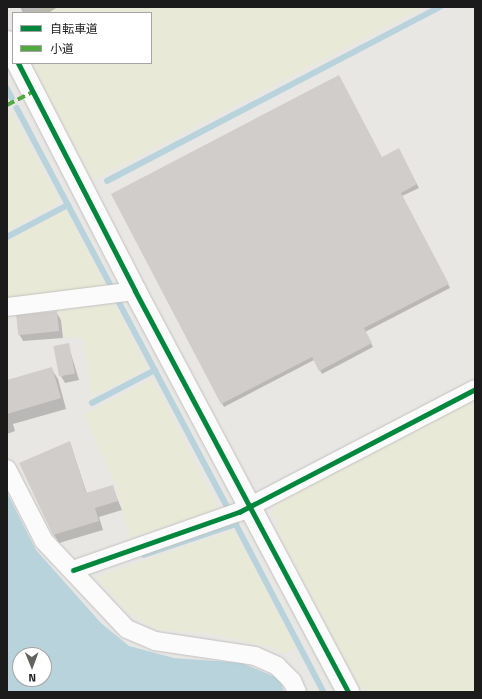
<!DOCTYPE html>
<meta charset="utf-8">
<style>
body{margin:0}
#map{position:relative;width:482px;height:699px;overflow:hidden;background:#e9e7e4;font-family:"Titillium Web","Noto Sans JP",sans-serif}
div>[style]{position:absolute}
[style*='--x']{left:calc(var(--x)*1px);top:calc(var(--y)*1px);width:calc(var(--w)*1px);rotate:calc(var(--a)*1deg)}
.farmland>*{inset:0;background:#e8e9d7}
.water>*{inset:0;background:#b8d3db}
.shadow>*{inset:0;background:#0003}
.stream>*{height:5.5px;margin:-2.75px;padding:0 2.75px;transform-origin:2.75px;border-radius:2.75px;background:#b8d3db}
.building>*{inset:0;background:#d0cdcb;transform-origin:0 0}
.roads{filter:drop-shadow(0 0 1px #c2c1c0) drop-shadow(0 0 1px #c2c1c0)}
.minor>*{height:18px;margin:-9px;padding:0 9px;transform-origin:9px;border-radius:9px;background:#fcfbfb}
.tertiary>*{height:22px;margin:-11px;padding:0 11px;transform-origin:11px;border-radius:11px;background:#fcfbfb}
.quiet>*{height:4px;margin-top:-2px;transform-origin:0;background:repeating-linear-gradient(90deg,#52a943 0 8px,transparent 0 12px)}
.cycleway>*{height:5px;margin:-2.5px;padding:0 2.5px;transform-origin:2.5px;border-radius:2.5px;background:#00873e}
span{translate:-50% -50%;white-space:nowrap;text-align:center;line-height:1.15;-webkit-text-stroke:4px #fff;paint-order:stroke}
.frame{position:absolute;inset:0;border:8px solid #1b1b1b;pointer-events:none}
.legend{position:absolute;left:12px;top:12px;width:140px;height:52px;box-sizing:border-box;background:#fff;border:1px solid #a4a4a4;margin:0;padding:5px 7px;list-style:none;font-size:12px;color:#1b1b1b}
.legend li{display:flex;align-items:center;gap:8px;height:20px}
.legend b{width:20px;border:1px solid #a4a4a4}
.north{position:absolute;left:12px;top:647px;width:40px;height:40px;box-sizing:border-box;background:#fff;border:1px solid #a4a4a4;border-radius:50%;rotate:179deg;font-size:11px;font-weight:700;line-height:16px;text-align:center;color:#1b1b1b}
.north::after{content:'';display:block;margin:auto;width:14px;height:18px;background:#636261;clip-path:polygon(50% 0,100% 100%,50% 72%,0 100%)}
</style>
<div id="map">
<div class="farmland">
<div style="clip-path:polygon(42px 7px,424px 7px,93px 180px,31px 63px,151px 63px,151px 13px,30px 13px)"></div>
<div style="clip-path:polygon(12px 113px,60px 202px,7px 231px,7px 115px)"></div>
<div style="clip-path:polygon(65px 210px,108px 289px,7px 302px,7px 241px)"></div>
<div style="clip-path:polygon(113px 302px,147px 369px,92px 397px,83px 338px,63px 337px,59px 307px)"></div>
<div style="clip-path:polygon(153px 379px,218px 509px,130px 538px,114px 481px,83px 415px)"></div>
<div style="clip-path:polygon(475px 397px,475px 692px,362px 692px,276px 529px,279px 526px,271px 513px,279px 499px)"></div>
<div style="clip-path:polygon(234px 530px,296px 648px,284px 654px,274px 648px,206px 633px,157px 630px,128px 613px,96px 577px)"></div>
</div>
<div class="water">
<div style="clip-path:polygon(evenodd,7px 493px,36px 550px,101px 623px,129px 646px,174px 658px,242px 663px,280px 679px,284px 692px,7px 692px,7px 493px,20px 655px,44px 655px,44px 679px,20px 679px,20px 655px)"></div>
</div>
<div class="shadow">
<div style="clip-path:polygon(20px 7px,58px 7px,48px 13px,23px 13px)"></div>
<div style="clip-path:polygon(400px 153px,419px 188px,402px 196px,450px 288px,365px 332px,373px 347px,322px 374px,314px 360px,224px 407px,113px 195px,382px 158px)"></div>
<div style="clip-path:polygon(56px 312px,61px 320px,63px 338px,23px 341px,19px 334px,17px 317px)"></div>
<div style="clip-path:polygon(68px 344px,79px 380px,65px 383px,61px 376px)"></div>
<div style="clip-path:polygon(51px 368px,58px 379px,66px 409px,13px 424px,15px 431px,7px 434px,7px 381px)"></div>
<div style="clip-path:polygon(70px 442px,87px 494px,112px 486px,122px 510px,99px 517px,103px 530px,59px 543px,54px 535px)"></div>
</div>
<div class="stream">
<div style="--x:7;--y:88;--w:11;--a:63"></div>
<div style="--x:17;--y:108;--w:199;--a:62.1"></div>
<div style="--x:107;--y:181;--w:376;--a:-27.6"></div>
<div style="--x:7;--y:237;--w:69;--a:-27.7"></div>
<div style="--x:118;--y:300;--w:233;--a:62.1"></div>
<div style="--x:92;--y:403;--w:71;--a:-27.6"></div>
<div style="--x:235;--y:522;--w:192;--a:62.4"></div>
<div style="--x:144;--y:555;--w:97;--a:-18.6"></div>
</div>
<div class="building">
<div style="clip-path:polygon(339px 75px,382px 157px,399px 148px,417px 184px,401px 193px,449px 284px,364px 328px,372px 343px,319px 371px,312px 357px,221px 404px,111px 194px)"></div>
<div style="left:57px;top:311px;width:20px;height:41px;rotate:84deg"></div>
<div style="left:69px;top:343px;width:31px;height:16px;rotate:79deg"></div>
<div style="clip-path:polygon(52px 367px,61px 398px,7px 414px,7px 380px)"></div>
<div style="clip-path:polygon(70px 441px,86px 493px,113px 485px,118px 501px,95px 508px,99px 521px,53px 535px,19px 463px)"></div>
</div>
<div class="roads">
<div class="minor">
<div style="--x:7;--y:307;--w:129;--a:-7.1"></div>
<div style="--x:7;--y:469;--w:81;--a:62.8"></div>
<div style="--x:44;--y:541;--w:121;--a:46.7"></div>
<div style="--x:127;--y:629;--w:30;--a:23"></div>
<div style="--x:155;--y:641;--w:101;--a:8.5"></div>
<div style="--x:255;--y:656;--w:24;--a:24"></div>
<div style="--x:277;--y:666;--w:21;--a:45"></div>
<div style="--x:292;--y:681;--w:12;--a:66"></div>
<div style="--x:73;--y:570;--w:176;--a:-19.3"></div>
<div style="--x:239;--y:512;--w:266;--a:-27.5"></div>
</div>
<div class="tertiary">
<div style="--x:7;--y:42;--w:13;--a:63"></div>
<div style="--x:18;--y:63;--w:256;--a:62.8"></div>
<div style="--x:135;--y:291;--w:454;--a:62"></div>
</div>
</div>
<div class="quiet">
<div style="--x:7;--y:105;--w:28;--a:-27"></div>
</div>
<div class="cycleway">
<div style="--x:18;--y:63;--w:256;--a:62.8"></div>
<div style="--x:135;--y:291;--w:454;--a:62"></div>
<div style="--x:73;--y:570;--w:176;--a:-19.3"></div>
<div style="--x:239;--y:512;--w:266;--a:-27.5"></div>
</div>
<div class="frame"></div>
<ul class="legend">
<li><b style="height:5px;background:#00873e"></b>自転車道</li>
<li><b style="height:5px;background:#52a943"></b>小道</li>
</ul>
<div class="north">N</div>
</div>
